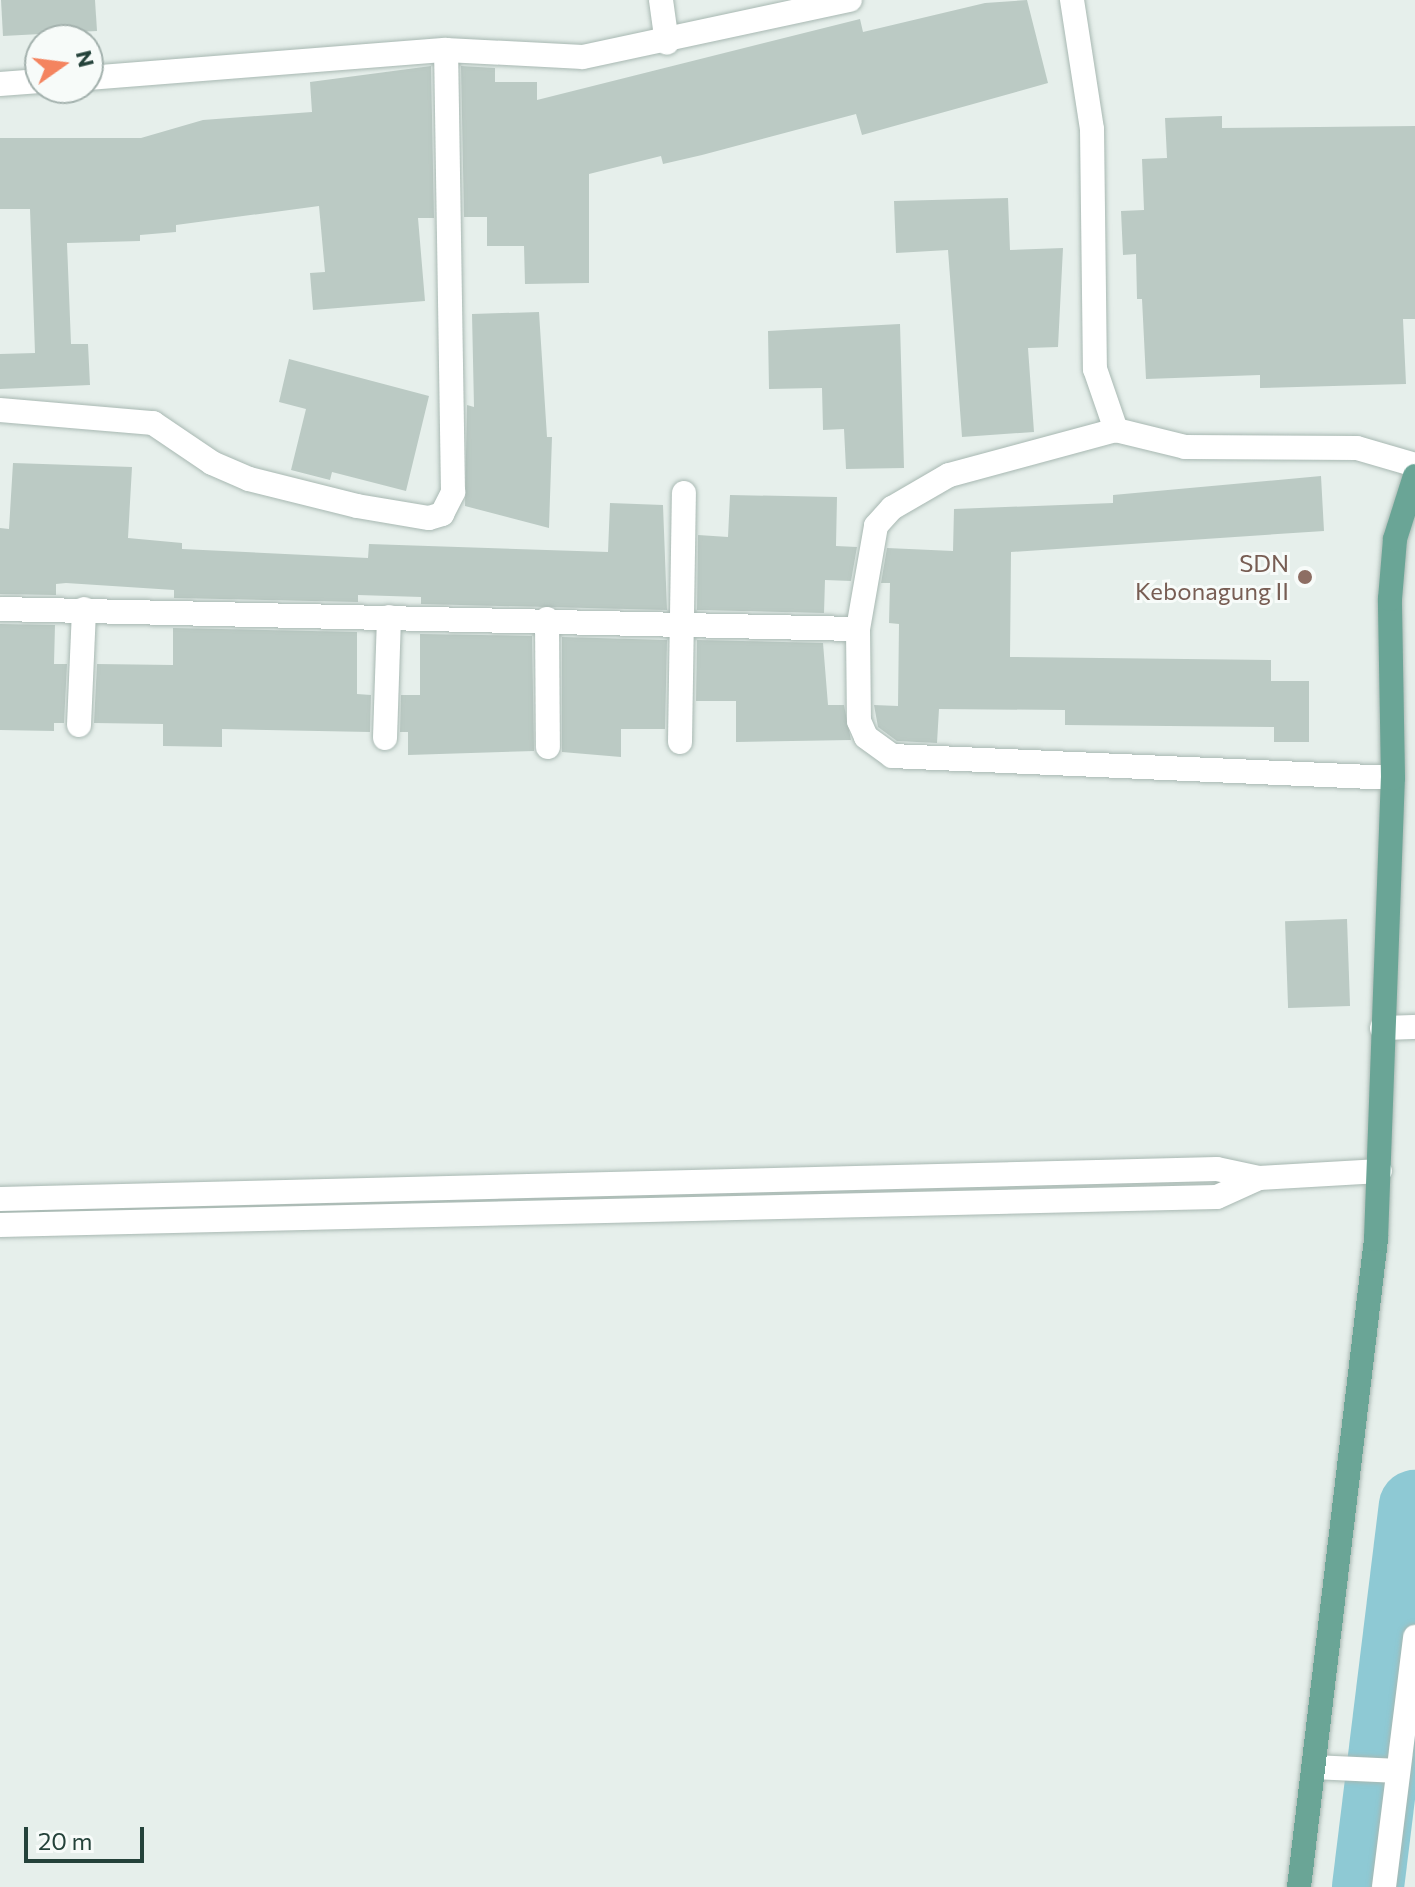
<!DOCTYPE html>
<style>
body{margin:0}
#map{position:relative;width:1415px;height:1887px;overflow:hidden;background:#e6efeb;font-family:Commissioner,sans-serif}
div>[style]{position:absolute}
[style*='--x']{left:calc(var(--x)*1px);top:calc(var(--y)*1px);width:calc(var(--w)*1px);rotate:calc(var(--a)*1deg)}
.river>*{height:72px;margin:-36px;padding:0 36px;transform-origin:36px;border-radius:36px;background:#8ec9d4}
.building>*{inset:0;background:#bbcac4;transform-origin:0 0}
.roads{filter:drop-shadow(0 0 2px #a8b8b2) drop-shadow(0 0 2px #a8b8b2)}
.minor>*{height:24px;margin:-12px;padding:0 12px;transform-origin:12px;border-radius:12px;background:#fff}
.major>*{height:24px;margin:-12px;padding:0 12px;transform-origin:12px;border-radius:12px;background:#6aa596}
.dots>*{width:22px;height:22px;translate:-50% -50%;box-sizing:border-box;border:4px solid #f7fbf9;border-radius:50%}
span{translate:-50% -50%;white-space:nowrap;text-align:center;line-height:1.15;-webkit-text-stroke:6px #f7fbf9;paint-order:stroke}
.education-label{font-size:24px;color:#785e54}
.right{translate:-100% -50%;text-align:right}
.north{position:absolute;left:24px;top:24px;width:80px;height:80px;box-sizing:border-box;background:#f7fbf9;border:2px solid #a3b1ad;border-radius:50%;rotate:76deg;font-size:22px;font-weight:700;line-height:32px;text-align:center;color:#24423a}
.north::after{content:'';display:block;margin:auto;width:28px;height:36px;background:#f4845f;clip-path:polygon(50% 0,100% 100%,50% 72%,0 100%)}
.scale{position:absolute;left:24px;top:1827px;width:120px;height:36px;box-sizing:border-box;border:4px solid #24423a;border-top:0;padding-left:10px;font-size:24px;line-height:28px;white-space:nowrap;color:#24423a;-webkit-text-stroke:6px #f7fbf9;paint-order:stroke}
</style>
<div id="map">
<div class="river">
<div style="--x:1368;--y:1887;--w:384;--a:-83"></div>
</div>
<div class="building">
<div style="clip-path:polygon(1px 0,95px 0,97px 31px,3px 36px)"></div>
<div style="clip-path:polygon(1027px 0,1048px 83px,862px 135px,856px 114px,702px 155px,663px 164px,661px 156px,589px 174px,589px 283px,525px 284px,524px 246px,487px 246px,487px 217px,464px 217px,461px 66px,495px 68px,495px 82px,537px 82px,537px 100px,860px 19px,863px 32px,985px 3px)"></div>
<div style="clip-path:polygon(431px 66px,434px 218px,418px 218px,425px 301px,313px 310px,310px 273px,325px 272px,319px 206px,176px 225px,176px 232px,140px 235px,140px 241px,67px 243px,71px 344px,88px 344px,90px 385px,0 389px,0 354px,35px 353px,30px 209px,0 209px,0 138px,141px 138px,203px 120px,312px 112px,310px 82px)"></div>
<div style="clip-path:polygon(1222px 116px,1222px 128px,1415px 126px,1415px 319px,1403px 319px,1406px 384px,1260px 388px,1260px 375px,1146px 379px,1142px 299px,1137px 299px,1136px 254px,1123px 255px,1121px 211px,1144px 210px,1142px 159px,1167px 158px,1165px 118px)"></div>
<div style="clip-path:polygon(1008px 198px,1010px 250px,1063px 248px,1058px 347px,1028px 348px,1034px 432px,962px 437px,948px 250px,896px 253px,894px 201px)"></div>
<div style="clip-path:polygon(539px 312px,547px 437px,552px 437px,549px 528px,465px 506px,467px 405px,474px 407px,472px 314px)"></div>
<div style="clip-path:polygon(900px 324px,904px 468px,846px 469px,844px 429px,823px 430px,822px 388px,769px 389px,768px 331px)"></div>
<div style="clip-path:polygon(289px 359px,429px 396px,406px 491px,332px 472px,330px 480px,291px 470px,306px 409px,279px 402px)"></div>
<div style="clip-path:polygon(13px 463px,132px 467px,128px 538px,182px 543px,182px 549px,368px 558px,369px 544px,608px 552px,610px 503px,663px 505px,667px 610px,421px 604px,421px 597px,358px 595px,358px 602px,174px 598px,174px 590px,66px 583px,56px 584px,56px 595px,0 594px,0 528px,9px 529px)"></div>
<div style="clip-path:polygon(1321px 476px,1324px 531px,1011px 552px,1010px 657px,1271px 660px,1271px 681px,1309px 681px,1309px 742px,1274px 742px,1274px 727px,1065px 725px,1065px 710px,939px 709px,937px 743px,897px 741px,878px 727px,874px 705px,898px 706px,899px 624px,889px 623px,890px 583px,881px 583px,887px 548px,953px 551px,954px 509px,1113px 503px,1113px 495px)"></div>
<div style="clip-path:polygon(730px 495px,837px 497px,836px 546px,857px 547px,851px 581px,825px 580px,824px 613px,697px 610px,698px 535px,728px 537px)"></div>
<div style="clip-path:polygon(0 624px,55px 625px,54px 664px,67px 664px,64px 723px,54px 723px,54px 731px,0 730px)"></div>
<div style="clip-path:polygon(173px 628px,357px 632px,357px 694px,371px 695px,370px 732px,222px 729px,222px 747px,163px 746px,163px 724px,94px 723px,97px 664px,173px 665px)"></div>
<div style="clip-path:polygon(420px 634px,532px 636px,534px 751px,408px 755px,408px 732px,400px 732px,401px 695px,420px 695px)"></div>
<div style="clip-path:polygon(562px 637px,667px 640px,665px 729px,621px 729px,621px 757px,562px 752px)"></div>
<div style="clip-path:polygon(697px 640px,823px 643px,828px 705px,844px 705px,851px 740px,736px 742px,736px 701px,696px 701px)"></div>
<div style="left:1347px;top:919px;width:87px;height:62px;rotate:88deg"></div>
</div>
<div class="roads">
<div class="minor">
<div style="--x:661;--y:0;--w:43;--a:82.1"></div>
<div style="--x:1072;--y:0;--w:131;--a:81.2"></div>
<div style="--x:1092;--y:129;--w:240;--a:89.3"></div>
<div style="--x:1095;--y:369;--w:65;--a:71"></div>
<div style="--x:1116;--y:430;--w:71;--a:13.8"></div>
<div style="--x:1185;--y:447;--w:172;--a:0.3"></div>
<div style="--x:1357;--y:448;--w:60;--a:16.3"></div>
<div style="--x:88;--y:78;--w:359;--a:-4.5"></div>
<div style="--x:446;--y:50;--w:137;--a:2.9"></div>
<div style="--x:583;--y:57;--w:273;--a:-12.1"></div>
<div style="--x:0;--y:84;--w:40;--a:-4.3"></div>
<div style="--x:0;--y:410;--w:154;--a:4.9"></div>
<div style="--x:153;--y:423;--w:71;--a:34.1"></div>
<div style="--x:212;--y:463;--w:40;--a:23.4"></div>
<div style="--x:249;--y:479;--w:111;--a:14"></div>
<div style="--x:357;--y:506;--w:73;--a:9.5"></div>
<div style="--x:429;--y:518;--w:14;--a:-17"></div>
<div style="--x:442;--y:514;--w:25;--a:-63"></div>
<div style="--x:453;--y:492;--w:442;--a:-90.9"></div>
<div style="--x:1116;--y:430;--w:173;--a:164.9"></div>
<div style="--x:949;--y:475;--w:66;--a:149.9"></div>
<div style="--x:892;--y:508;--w:24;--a:132"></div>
<div style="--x:876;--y:526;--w:105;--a:99.9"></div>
<div style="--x:858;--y:629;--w:92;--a:89.4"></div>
<div style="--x:859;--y:721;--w:17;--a:66"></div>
<div style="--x:866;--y:737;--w:32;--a:36"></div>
<div style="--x:892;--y:756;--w:501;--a:2.51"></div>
<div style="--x:0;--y:609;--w:858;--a:1.34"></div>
<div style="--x:547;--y:619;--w:128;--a:89.6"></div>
<div style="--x:79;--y:725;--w:116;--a:-87.5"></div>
<div style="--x:385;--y:738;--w:121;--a:-88.1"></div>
<div style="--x:680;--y:742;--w:249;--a:-89.1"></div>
<div style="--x:1382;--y:1028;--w:33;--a:-2"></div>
<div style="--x:0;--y:1199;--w:1217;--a:-1.41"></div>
<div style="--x:1217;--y:1169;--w:43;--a:12.1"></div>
<div style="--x:1259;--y:1178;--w:121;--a:-3.3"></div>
<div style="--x:0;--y:1225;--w:1217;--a:-1.32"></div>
<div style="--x:1217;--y:1197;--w:46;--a:-24.3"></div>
<div style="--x:1314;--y:1767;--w:84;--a:2.7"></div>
<div style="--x:1384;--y:1887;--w:252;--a:-82.9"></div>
</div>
<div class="major">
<div style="--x:1299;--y:1887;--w:653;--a:-83.22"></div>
<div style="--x:1376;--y:1239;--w:461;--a:-87.9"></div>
<div style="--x:1393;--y:778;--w:179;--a:-91"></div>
<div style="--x:1390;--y:599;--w:60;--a:-85.2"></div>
<div style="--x:1395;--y:539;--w:66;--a:-72.4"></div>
</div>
</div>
<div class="dots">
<div style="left:1305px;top:577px;background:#8d6e63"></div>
</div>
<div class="education-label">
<span class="right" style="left:1289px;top:577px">SDN<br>Kebonagung II</span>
</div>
<div class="north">N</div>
<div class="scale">20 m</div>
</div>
